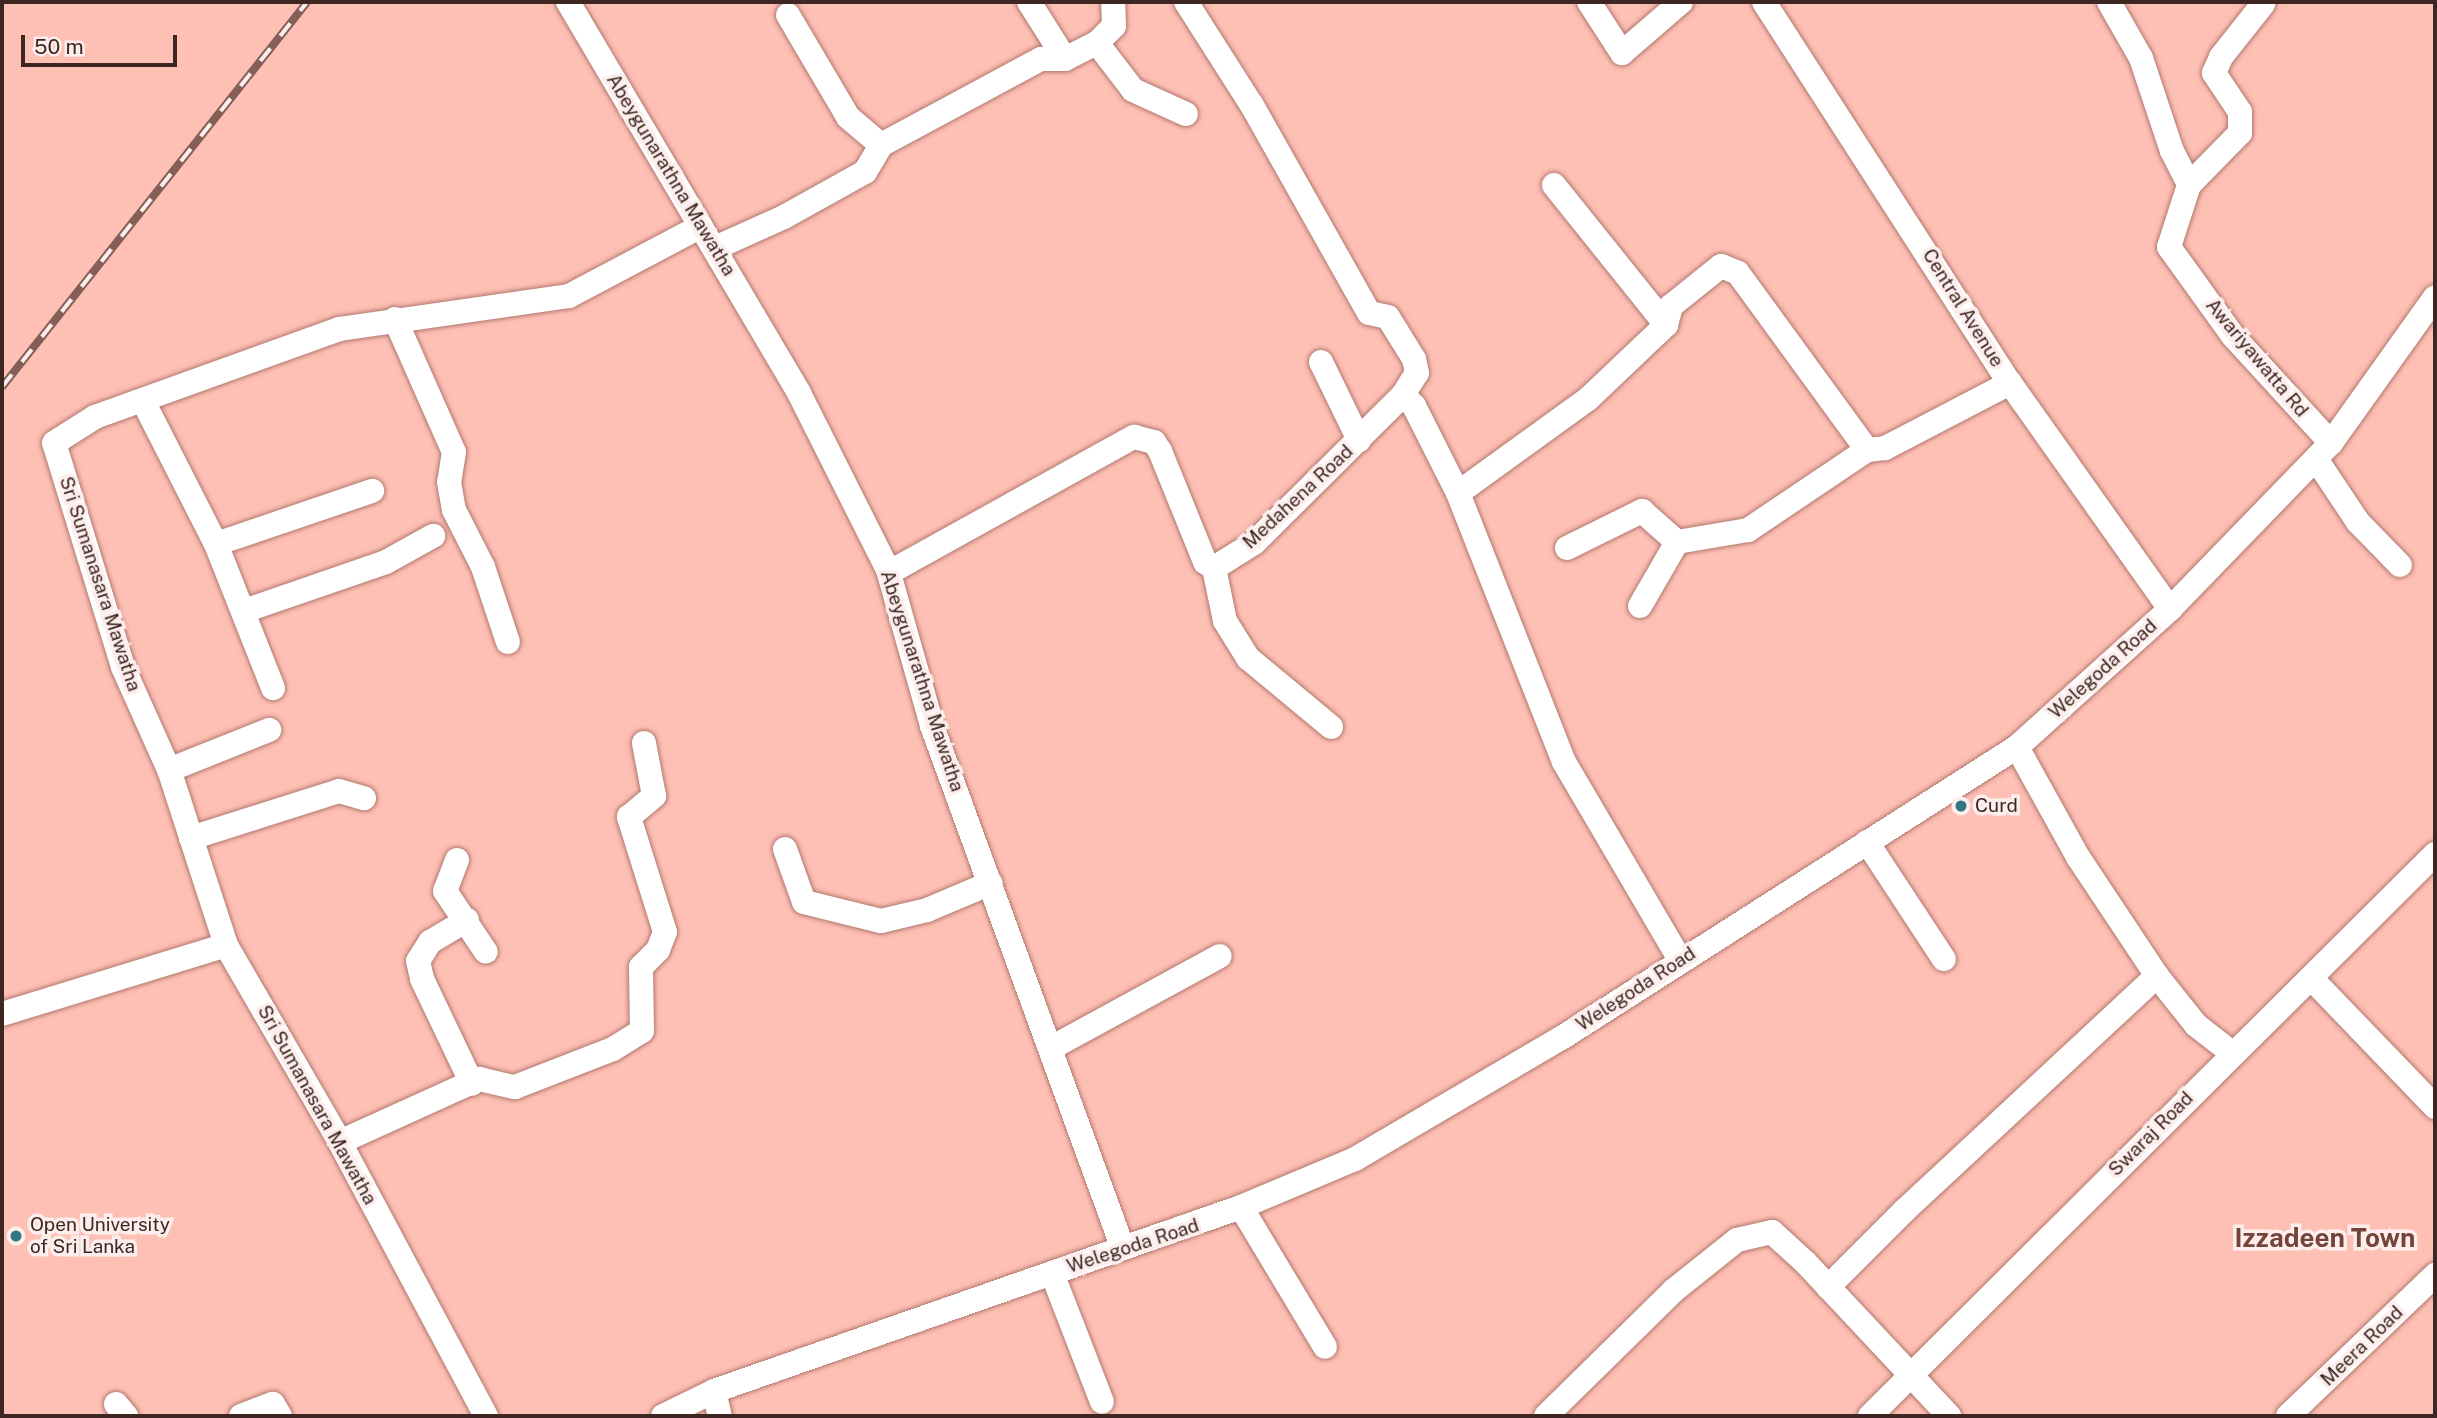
<!DOCTYPE html>
<style>
body{margin:0}
#map{position:relative;width:2437px;height:1418px;overflow:hidden;background:#febfb4;font-family:"Public Sans",sans-serif}
div>[style]{position:absolute}
[style*='--x']{left:calc(var(--x)*1px);top:calc(var(--y)*1px);width:calc(var(--w)*1px);rotate:calc(var(--a)*1deg)}
.roads{filter:drop-shadow(0 0 2px #b1786e) drop-shadow(0 0 2px #b1786e)}
.minor>*{height:24px;margin:-12px;padding:0 12px;transform-origin:12px;border-radius:12px;background:#fff}
.rail>*{height:8px;margin-top:-4px;transform-origin:0;background:repeating-linear-gradient(90deg,#fbeeec 0 16px,#845e57 0 32px);box-sizing:border-box;border-block:2px solid #845e57}
.dots>*{width:19px;height:19px;translate:-50% -50%;box-sizing:border-box;border:4px solid #fbeeec;border-radius:50%}
span{translate:-50% -50%;white-space:nowrap;text-align:center;line-height:1.15;-webkit-text-stroke:7px #fbeeec;paint-order:stroke}
.street-label{font-size:19px;color:#3e2622}
.poi-label{font-size:19px;color:#3e2622}
.left{translate:0 -50%;text-align:left}
.district-label{font-size:26px;color:#76433a;font-weight:700}
.frame{position:absolute;inset:0;border:4px solid #3e2622;pointer-events:none}
.scale{position:absolute;left:21px;top:35px;width:156px;height:32px;box-sizing:border-box;border:4px solid #3e2622;border-top:0;padding-left:9px;font-size:21px;line-height:24px;white-space:nowrap;color:#3e2622;-webkit-text-stroke:5px #fbeeec;paint-order:stroke}
</style>
<div id="map">
<div class="roads">
<div class="minor">
<div style="--x:568;--y:2;--w:454;--a:59.4"></div>
<div style="--x:799;--y:393;--w:198;--a:63.3"></div>
<div style="--x:888;--y:570;--w:162;--a:74.2"></div>
<div style="--x:932;--y:726;--w:554;--a:69.93"></div>
<div style="--x:1029;--y:2;--w:67;--a:57.7"></div>
<div style="--x:1589;--y:2;--w:61;--a:57.1"></div>
<div style="--x:1622;--y:53;--w:78;--a:-40.8"></div>
<div style="--x:1764;--y:2;--w:454;--a:57.2"></div>
<div style="--x:2010;--y:383;--w:277;--a:54.7"></div>
<div style="--x:2109;--y:2;--w:64;--a:60.3"></div>
<div style="--x:2141;--y:58;--w:98;--a:71.6"></div>
<div style="--x:2172;--y:151;--w:38;--a:63"></div>
<div style="--x:2189;--y:185;--w:65;--a:107.9"></div>
<div style="--x:2169;--y:247;--w:110;--a:54.3"></div>
<div style="--x:2233;--y:336;--w:145;--a:47.5"></div>
<div style="--x:788;--y:15;--w:118;--a:59.5"></div>
<div style="--x:848;--y:117;--w:43;--a:40.3"></div>
<div style="--x:1097;--y:43;--w:59;--a:52.5"></div>
<div style="--x:1133;--y:90;--w:58;--a:24.4"></div>
<div style="--x:1554;--y:185;--w:179;--a:51.3"></div>
<div style="--x:2189;--y:185;--w:73;--a:-45.6"></div>
<div style="--x:2240;--y:133;--w:21;--a:-90"></div>
<div style="--x:2240;--y:112;--w:47;--a:-123.7"></div>
<div style="--x:2214;--y:73;--w:17;--a:-66"></div>
<div style="--x:2221;--y:57;--w:68;--a:-51.6"></div>
<div style="--x:715;--y:248;--w:76;--a:-24.2"></div>
<div style="--x:784;--y:217;--w:93;--a:-29.1"></div>
<div style="--x:865;--y:172;--w:31;--a:-59"></div>
<div style="--x:881;--y:145;--w:182;--a:-28.3"></div>
<div style="--x:1041;--y:59;--w:24;--a:0"></div>
<div style="--x:1065;--y:59;--w:36;--a:-27"></div>
<div style="--x:1097;--y:43;--w:24;--a:-45"></div>
<div style="--x:1114;--y:26;--w:24;--a:-92"></div>
<div style="--x:395;--y:319;--w:145;--a:66.1"></div>
<div style="--x:454;--y:452;--w:30;--a:99"></div>
<div style="--x:449;--y:482;--w:28;--a:80"></div>
<div style="--x:454;--y:510;--w:64;--a:63"></div>
<div style="--x:483;--y:567;--w:79;--a:71.6"></div>
<div style="--x:1321;--y:362;--w:87;--a:64"></div>
<div style="--x:1403;--y:395;--w:16;--a:45"></div>
<div style="--x:1414;--y:406;--w:97;--a:63.2"></div>
<div style="--x:1458;--y:493;--w:289;--a:68.5"></div>
<div style="--x:1564;--y:762;--w:229;--a:59.6"></div>
<div style="--x:143;--y:401;--w:161;--a:63"></div>
<div style="--x:216;--y:544;--w:155;--a:68.4"></div>
<div style="--x:2316;--y:459;--w:76;--a:56.3"></div>
<div style="--x:2358;--y:522;--w:60;--a:45.7"></div>
<div style="--x:1458;--y:493;--w:160;--a:-35.9"></div>
<div style="--x:1588;--y:399;--w:108;--a:-43.5"></div>
<div style="--x:1666;--y:325;--w:20;--a:-75"></div>
<div style="--x:1671;--y:306;--w:64;--a:-38.7"></div>
<div style="--x:1721;--y:266;--w:18;--a:22"></div>
<div style="--x:1738;--y:273;--w:219;--a:53.9"></div>
<div style="--x:1867;--y:450;--w:18;--a:-6"></div>
<div style="--x:1885;--y:448;--w:141;--a:-27.5"></div>
<div style="--x:216;--y:544;--w:165;--a:-18.8"></div>
<div style="--x:1567;--y:548;--w:84;--a:-26.3"></div>
<div style="--x:1642;--y:511;--w:47;--a:41.5"></div>
<div style="--x:1677;--y:542;--w:72;--a:-9.6"></div>
<div style="--x:1748;--y:530;--w:143;--a:-33.9"></div>
<div style="--x:1214;--y:568;--w:54;--a:78.3"></div>
<div style="--x:1225;--y:621;--w:44;--a:58.1"></div>
<div style="--x:1248;--y:658;--w:108;--a:39.7"></div>
<div style="--x:888;--y:570;--w:11;--a:-15"></div>
<div style="--x:899;--y:567;--w:269;--a:-29"></div>
<div style="--x:1134;--y:437;--w:21;--a:14"></div>
<div style="--x:1154;--y:442;--w:11;--a:56"></div>
<div style="--x:1160;--y:451;--w:120;--a:67.9"></div>
<div style="--x:1205;--y:562;--w:11;--a:34"></div>
<div style="--x:1214;--y:568;--w:47;--a:-32"></div>
<div style="--x:1254;--y:543;--w:210;--a:-44.8"></div>
<div style="--x:1403;--y:395;--w:26;--a:-58"></div>
<div style="--x:1417;--y:373;--w:14;--a:-102"></div>
<div style="--x:1414;--y:359;--w:49;--a:-121.8"></div>
<div style="--x:1388;--y:317;--w:19;--a:-168"></div>
<div style="--x:1369;--y:313;--w:240;--a:-119.4"></div>
<div style="--x:1251;--y:104;--w:121;--a:-122.5"></div>
<div style="--x:1640;--y:606;--w:74;--a:-60"></div>
<div style="--x:244;--y:611;--w:150;--a:-19"></div>
<div style="--x:386;--y:562;--w:54;--a:-29"></div>
<div style="--x:2017;--y:747;--w:126;--a:61"></div>
<div style="--x:2078;--y:857;--w:143;--a:56.4"></div>
<div style="--x:2157;--y:976;--w:63;--a:51.5"></div>
<div style="--x:2196;--y:1025;--w:46;--a:37.9"></div>
<div style="--x:169;--y:770;--w:108;--a:-21.8"></div>
<div style="--x:191;--y:838;--w:155;--a:-17.6"></div>
<div style="--x:339;--y:791;--w:26;--a:16"></div>
<div style="--x:1867;--y:842;--w:140;--a:56.7"></div>
<div style="--x:785;--y:849;--w:56;--a:70.3"></div>
<div style="--x:804;--y:902;--w:79;--a:13.9"></div>
<div style="--x:881;--y:921;--w:47;--a:-13.4"></div>
<div style="--x:927;--y:910;--w:69;--a:-22.9"></div>
<div style="--x:457;--y:860;--w:33;--a:111"></div>
<div style="--x:445;--y:891;--w:73;--a:56.1"></div>
<div style="--x:467;--y:920;--w:43;--a:149.3"></div>
<div style="--x:430;--y:942;--w:22;--a:122"></div>
<div style="--x:418;--y:961;--w:18;--a:77"></div>
<div style="--x:422;--y:979;--w:116;--a:64.5"></div>
<div style="--x:2311;--y:978;--w:179;--a:46.1"></div>
<div style="--x:2;--y:1014;--w:234;--a:-17.1"></div>
<div style="--x:1051;--y:1048;--w:192;--a:-28.6"></div>
<div style="--x:340;--y:1142;--w:153;--a:-24.4"></div>
<div style="--x:479;--y:1079;--w:37;--a:13"></div>
<div style="--x:515;--y:1087;--w:105;--a:-21.2"></div>
<div style="--x:613;--y:1049;--w:34;--a:-32"></div>
<div style="--x:642;--y:1031;--w:64;--a:-90.9"></div>
<div style="--x:641;--y:967;--w:24;--a:-45"></div>
<div style="--x:658;--y:950;--w:19;--a:-69"></div>
<div style="--x:665;--y:932;--w:121;--a:-107.4"></div>
<div style="--x:629;--y:817;--w:33;--a:-40"></div>
<div style="--x:654;--y:796;--w:54;--a:-100.7"></div>
<div style="--x:1241;--y:1207;--w:163;--a:59"></div>
<div style="--x:1052;--y:1273;--w:138;--a:68.8"></div>
<div style="--x:1828;--y:1287;--w:109;--a:-45"></div>
<div style="--x:1905;--y:1210;--w:344;--a:-42.9"></div>
<div style="--x:714;--y:1391;--w:26;--a:77"></div>
<div style="--x:116;--y:1404;--w:16;--a:50"></div>
<div style="--x:241;--y:1416;--w:34;--a:-21"></div>
<div style="--x:273;--y:1404;--w:14;--a:60"></div>
<div style="--x:486;--y:1416;--w:310;--a:-118.1"></div>
<div style="--x:340;--y:1142;--w:228;--a:-120.1"></div>
<div style="--x:226;--y:945;--w:184;--a:-108"></div>
<div style="--x:169;--y:770;--w:113;--a:-114.1"></div>
<div style="--x:123;--y:667;--w:234;--a:-107.1"></div>
<div style="--x:54;--y:443;--w:49;--a:-32.4"></div>
<div style="--x:95;--y:417;--w:260;--a:-19.8"></div>
<div style="--x:340;--y:329;--w:231;--a:-8.2"></div>
<div style="--x:569;--y:296;--w:149;--a:-27.9"></div>
<div style="--x:663;--y:1416;--w:57;--a:-26.1"></div>
<div style="--x:714;--y:1391;--w:558;--a:-19.25"></div>
<div style="--x:1241;--y:1207;--w:124;--a:-22.8"></div>
<div style="--x:1355;--y:1159;--w:241;--a:-30.4"></div>
<div style="--x:1563;--y:1037;--w:539;--a:-32.57"></div>
<div style="--x:2017;--y:747;--w:206;--a:-42"></div>
<div style="--x:2170;--y:609;--w:231;--a:-45.9"></div>
<div style="--x:2331;--y:443;--w:179;--a:-54.5"></div>
<div style="--x:1546;--y:1416;--w:178;--a:-44.5"></div>
<div style="--x:1673;--y:1291;--w:82;--a:-38.6"></div>
<div style="--x:1737;--y:1240;--w:36;--a:-13"></div>
<div style="--x:1772;--y:1232;--w:45;--a:42.3"></div>
<div style="--x:1805;--y:1262;--w:211;--a:46.9"></div>
<div style="--x:1870;--y:1416;--w:797;--a:-44.85"></div>
<div style="--x:2288;--y:1416;--w:204;--a:-43.8"></div>
</div>
</div>
<div class="rail">
<div style="--x:2;--y:387;--w:491;--a:-51.6"></div>
</div>
<div class="dots">
<div style="left:1961px;top:806px;background:#317783"></div>
<div style="left:16px;top:1236px;background:#317783"></div>
</div>
<div class="street-label">
<span style="left:671px;top:175px;rotate:59deg">Abeygunarathna Mawatha</span>
<span style="left:1963px;top:308px;rotate:58deg">Central Avenue</span>
<span style="left:2257px;top:358px;rotate:50deg">Awariyawatta Rd</span>
<span style="left:1298px;top:497px;rotate:-43deg">Medahena Road</span>
<span style="left:100px;top:584px;rotate:72deg">Sri Sumanasara Mawatha</span>
<span style="left:2103px;top:669px;rotate:-42deg">Welegoda Road</span>
<span style="left:922px;top:681px;rotate:72deg">Abeygunarathna Mawatha</span>
<span style="left:1636px;top:989px;rotate:-33deg">Welegoda Road</span>
<span style="left:317px;top:1105px;rotate:61deg">Sri Sumanasara Mawatha</span>
<span style="left:2151px;top:1134px;rotate:-45deg">Swaraj Road</span>
<span style="left:1133px;top:1246px;rotate:-18deg">Welegoda Road</span>
<span style="left:2362px;top:1346px;rotate:-44deg">Meera Road</span>
</div>
<div class="poi-label">
<span class="left" style="left:1975px;top:806px">Curd</span>
<span class="left" style="left:30px;top:1236px">Open University<br>of Sri Lanka</span>
</div>
<div class="district-label">
<span style="left:2325px;top:1238px">Izzadeen Town</span>
</div>
<div class="frame"></div>
<div class="scale">50 m</div>
</div>
